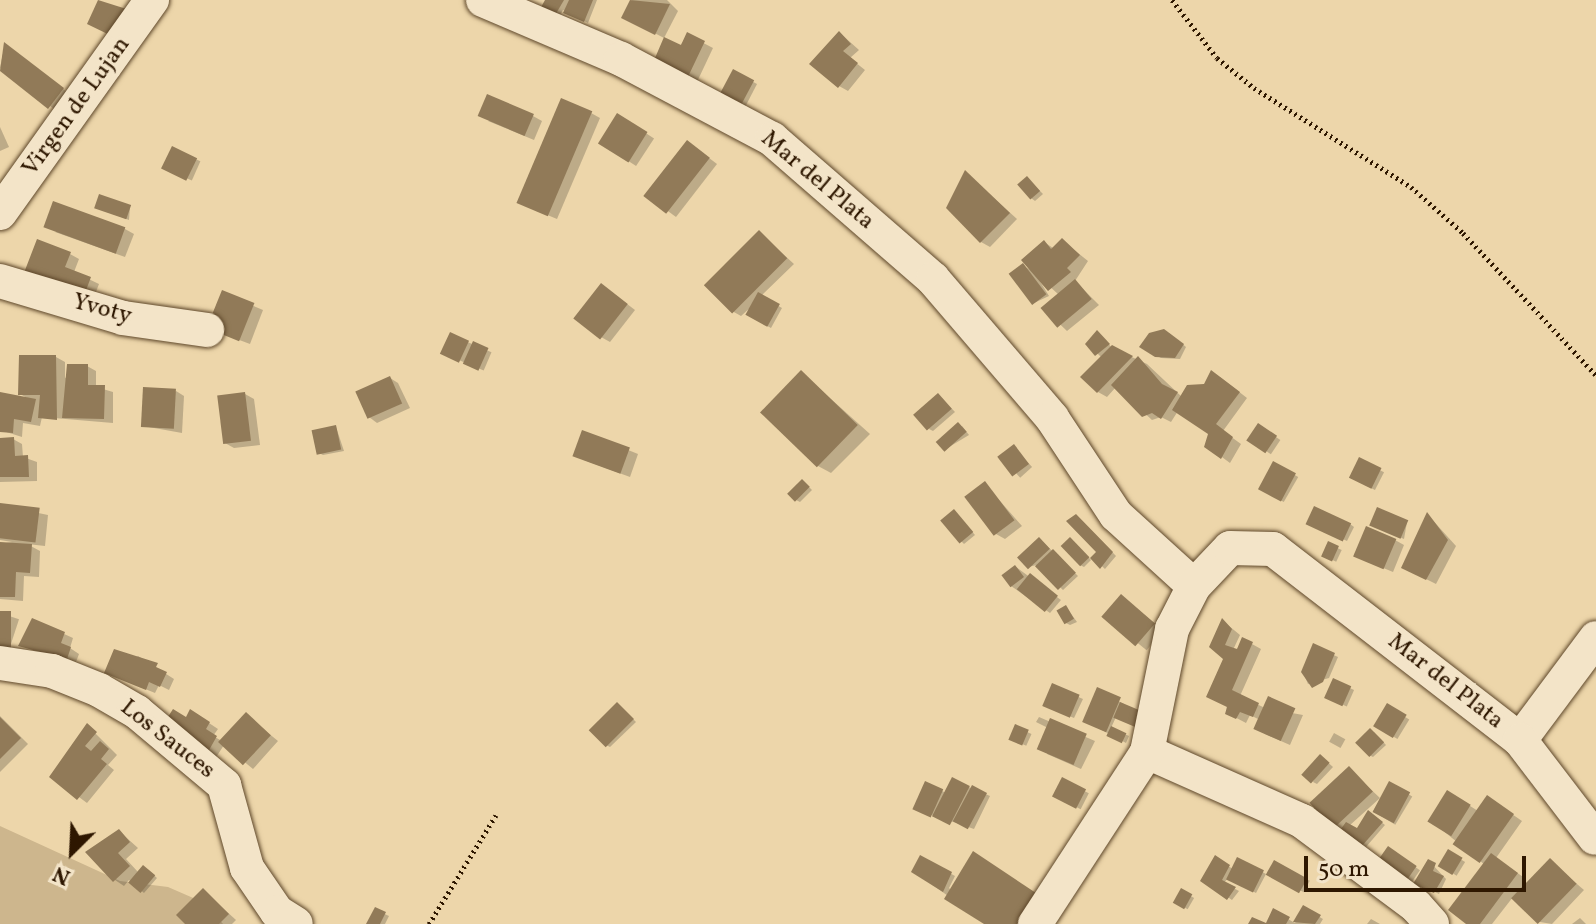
<!DOCTYPE html>
<style>
body{margin:0}
#map{position:relative;width:1596px;height:924px;overflow:hidden;background:#edd6aa;font-family:Vollkorn,serif}
div>[style]{position:absolute}
[style*='--x']{left:calc(var(--x)*1px);top:calc(var(--y)*1px);width:calc(var(--w)*1px);rotate:calc(var(--a)*1deg)}
.green>*{inset:0;background:#cdb68d}
.shadow>*{inset:0;background:#0003;transform-origin:0 0}
.building>*{inset:0;background:#917a58;transform-origin:0 0}
.path>*{height:5px;margin-top:-2.5px;transform-origin:0;background:repeating-linear-gradient(90deg,#2e1700 0 2px,transparent 0 6px)}
.roads{filter:drop-shadow(0 0 2px #5e472a) drop-shadow(0 0 2px #5e472a)}
.minor>*{height:34px;margin:-17px;padding:0 17px;transform-origin:17px;border-radius:17px;background:#f3e4c8}
span{translate:-50% -50%;white-space:nowrap;text-align:center;line-height:1.15;-webkit-text-stroke:7px #f3e4c8;paint-order:stroke}
.street-label{font-size:24px;color:#2e1700}
.north{position:absolute;left:32px;top:812px;width:80px;height:80px;-webkit-text-stroke:6px #f3e4c8;paint-order:stroke;rotate:204deg;font-size:22px;font-weight:700;line-height:32px;text-align:center;color:#2e1700}
.north::after{content:'';display:block;margin:auto;width:28px;height:36px;background:#2e1700;clip-path:polygon(50% 0,100% 100%,50% 72%,0 100%)}
.scale{position:absolute;left:1304px;top:856px;width:222px;height:36px;box-sizing:border-box;border:4px solid #2e1700;border-top:0;padding-left:10px;font-size:24px;line-height:28px;white-space:nowrap;color:#2e1700;-webkit-text-stroke:6px #f3e4c8;paint-order:stroke}
</style>
<div id="map">
<div class="green">
<div style="clip-path:polygon(0 826px,120px 881px,168px 887px,207px 904px,223px 924px,0 924px)"></div>
</div>
<div class="shadow">
<div style="clip-path:polygon(548px 0,597px 0,588px 23px,563px 10px,559px 17px)"></div>
<div style="clip-path:polygon(632px 0,667px 0,678px 11px,664px 38px,624px 17px)"></div>
<div style="clip-path:polygon(840px 33px,859px 50px,850px 58px,865px 70px,848px 91px,839px 86px)"></div>
<div style="clip-path:polygon(688px 35px,713px 48px,696px 84px,663px 69px)"></div>
<div style="clip-path:polygon(5px 44px,71px 95px,58px 112px,0 68px)"></div>
<div style="clip-path:polygon(733px 71px,757px 84px,742px 113px)"></div>
<div style="clip-path:polygon(591px 113px,600px 118px,557px 219px,528px 207px)"></div>
<div style="left:618px;top:115px;width:43px;height:33px;rotate:33deg"></div>
<div style="clip-path:polygon(533px 116px,542px 121px,534px 140px,488px 121px)"></div>
<div style="clip-path:polygon(0 127px,9px 147px,0 151px)"></div>
<div style="clip-path:polygon(696px 148px,717px 164px,676px 217px,646px 195px)"></div>
<div style="left:173px;top:149px;width:30px;height:21px;rotate:24deg"></div>
<div style="clip-path:polygon(966px 173px,1017px 219px,990px 247px,981px 242px)"></div>
<div style="clip-path:polygon(1028px 179px,1043px 194px,1035px 201px,1031px 198px)"></div>
<div style="clip-path:polygon(130px 207px,129px 220px,100px 209px)"></div>
<div style="clip-path:polygon(125px 229px,134px 234px,125px 257px,55px 232px)"></div>
<div style="clip-path:polygon(759px 232px,794px 264px,761px 296px,782px 308px,771px 328px,747px 315px,751px 307px,741px 316px,732px 311px)"></div>
<div style="clip-path:polygon(1063px 241px,1088px 261px,1075px 281px,1099px 305px,1067px 331px,1043px 308px,1059px 295px,1035px 273px,1049px 296px,1034px 303px,1023px 266px,1033px 271px,1044px 242px,1053px 248px)"></div>
<div style="clip-path:polygon(70px 254px,79px 259px,74px 272px,99px 284px,91px 305px,25px 277px)"></div>
<div style="clip-path:polygon(610px 291px,635px 310px,610px 342px,601px 337px)"></div>
<div style="clip-path:polygon(223px 293px,263px 310px,250px 344px,218px 332px)"></div>
<div style="clip-path:polygon(1169px 333px,1186px 347px,1180px 359px,1161px 358px,1142px 347px)"></div>
<div style="left:451px;top:335px;width:44px;height:20px;rotate:23deg"></div>
<div style="clip-path:polygon(1101px 335px,1112px 348px,1147px 364px,1182px 397px,1220px 377px,1247px 398px,1223px 431px,1241px 444px,1230px 463px,1207px 446px,1210px 433px,1178px 411px,1171px 422px,1161px 417px,1152px 420px,1116px 387px,1107px 397px,1098px 392px,1102px 358px,1088px 344px)"></div>
<div style="clip-path:polygon(56px 357px,65px 362px,65px 378px,87px 366px,96px 371px,96px 387px,113px 392px,113px 423px,42px 417px,40px 426px,23px 423px,22px 437px,0 430px,0 394px,29px 399px,20px 394px)"></div>
<div style="clip-path:polygon(802px 373px,870px 434px,831px 473px,818px 466px)"></div>
<div style="clip-path:polygon(390px 378px,398px 383px,410px 408px,377px 423px,369px 417px)"></div>
<div style="clip-path:polygon(176px 391px,184px 396px,182px 433px,143px 426px)"></div>
<div style="clip-path:polygon(245px 394px,254px 399px,260px 445px,234px 448px,225px 443px)"></div>
<div style="clip-path:polygon(942px 398px,955px 412px,933px 431px,929px 429px)"></div>
<div style="left:1258px;top:425px;width:27px;height:17px;rotate:34deg"></div>
<div style="clip-path:polygon(962px 426px,969px 435px,944px 450px)"></div>
<div style="clip-path:polygon(336px 427px,344px 451px,323px 455px,319px 453px)"></div>
<div style="clip-path:polygon(584px 432px,638px 454px,630px 477px,584px 460px)"></div>
<div style="clip-path:polygon(13px 439px,22px 444px,23px 457px,37px 462px,37px 481px,0 482px,0 440px)"></div>
<div style="left:1014px;top:447px;width:27px;height:16px;rotate:48deg"></div>
<div style="left:1360px;top:460px;width:27px;height:20px;rotate:27deg"></div>
<div style="left:1274px;top:463px;width:28px;height:29px;rotate:30deg"></div>
<div style="clip-path:polygon(806px 484px,812px 490px,800px 502px,796px 500px)"></div>
<div style="clip-path:polygon(985px 484px,1022px 526px,1005px 539px,996px 534px)"></div>
<div style="clip-path:polygon(0 505px,48px 515px,45px 546px,27px 544px,40px 551px,39px 577px,24px 576px,23px 601px,0 599px,0 544px,12px 542px,0 540px)"></div>
<div style="clip-path:polygon(954px 511px,975px 535px,964px 544px,961px 541px)"></div>
<div style="clip-path:polygon(1428px 515px,1456px 546px,1436px 584px,1412px 572px)"></div>
<div style="clip-path:polygon(1080px 519px,1116px 556px,1105px 569px,1093px 558px,1084px 567px,1080px 565px,1071px 539px,1091px 560px,1098px 552px)"></div>
<div style="clip-path:polygon(1407px 522px,1404px 539px,1376px 527px)"></div>
<div style="clip-path:polygon(1308px 523px,1350px 524px,1354px 527px,1347px 541px)"></div>
<div style="clip-path:polygon(1395px 540px,1404px 545px,1393px 572px,1364px 560px)"></div>
<div style="clip-path:polygon(1043px 542px,1078px 576px,1063px 590px,1037px 565px,1028px 567px)"></div>
<div style="left:1329px;top:544px;width:14px;height:13px;rotate:25deg"></div>
<div style="clip-path:polygon(1016px 567px,1061px 600px,1050px 613px,1011px 586px)"></div>
<div style="left:1121px;top:596px;width:54px;height:26px;rotate:39deg"></div>
<div style="clip-path:polygon(1066px 607px,1077px 622px,1070px 625px,1066px 623px)"></div>
<div style="left:0;top:613px;width:20px;height:43px;rotate:18deg"></div>
<div style="clip-path:polygon(33px 620px,73px 638px,70px 648px,79px 654px,76px 662px,49px 653px,47px 657px,21px 645px)"></div>
<div style="clip-path:polygon(1223px 621px,1240px 635px,1233px 650px,1252px 644px,1261px 649px,1240px 696px,1265px 708px,1303px 715px,1290px 745px,1265px 734px,1260px 720px,1250px 715px,1246px 723px,1227px 713px)"></div>
<div style="clip-path:polygon(1314px 646px,1338px 657px,1329px 678px,1308px 684px,1303px 672px)"></div>
<div style="clip-path:polygon(138px 656px,174px 679px,169px 690px,159px 685px,155px 693px,116px 677px)"></div>
<div style="left:1334px;top:681px;width:22px;height:18px;rotate:24deg"></div>
<div style="clip-path:polygon(1053px 686px,1083px 699px,1074px 718px,1048px 707px)"></div>
<div style="clip-path:polygon(1098px 690px,1146px 716px,1116px 717px,1111px 728px,1129px 736px,1126px 743px,1085px 721px)"></div>
<div style="left:1387px;top:706px;width:26px;height:23px;rotate:31deg"></div>
<div style="clip-path:polygon(621px 707px,636px 722px,610px 747px,606px 745px)"></div>
<div style="clip-path:polygon(246px 715px,278px 741px,253px 769px,224px 745px,213px 762px,186px 719px,200px 717px,218px 729px,213px 736px,222px 741px)"></div>
<div style="clip-path:polygon(0 716px,28px 744px,0 772px)"></div>
<div style="clip-path:polygon(1039px 717px,1095px 741px,1081px 769px,1047px 754px,1048px 728px,1036px 722px)"></div>
<div style="clip-path:polygon(88px 726px,117px 755px,108px 765px,114px 770px,87px 803px,52px 777px)"></div>
<div style="left:1016px;top:727px;width:17px;height:13px;rotate:24deg"></div>
<div style="clip-path:polygon(1374px 732px,1386px 745px,1373px 757px,1369px 755px)"></div>
<div style="left:1334px;top:733px;width:13px;height:10px;rotate:29deg"></div>
<div style="clip-path:polygon(1324px 759px,1333px 767px,1317px 784px,1313px 782px)"></div>
<div style="clip-path:polygon(1349px 769px,1380px 798px,1349px 826px,1358px 831px,1372px 815px,1385px 825px,1366px 847px,1333px 827px)"></div>
<div style="clip-path:polygon(952px 780px,990px 796px,974px 829px,918px 810px,942px 791px,946px 793px)"></div>
<div style="left:1063px;top:780px;width:29px;height:18px;rotate:27deg"></div>
<div style="left:1390px;top:783px;width:26px;height:33px;rotate:31deg"></div>
<div style="clip-path:polygon(1448px 792px,1478px 811px,1496px 803px,1522px 821px,1496px 858px,1526px 879px,1519px 894px,1550px 861px,1584px 890px,1552px 924px,1540px 922px,1513px 897px,1492px 924px,1470px 924px,1485px 865px,1430px 820px)"></div>
<div style="clip-path:polygon(119px 831px,138px 848px,126px 859px,138px 872px,147px 869px,157px 878px,144px 893px,129px 880px,124px 886px,115px 880px,88px 852px)"></div>
<div style="left:1388px;top:848px;width:39px;height:15px;rotate:35deg"></div>
<div style="left:1449px;top:852px;width:19px;height:16px;rotate:32deg"></div>
<div style="clip-path:polygon(921px 857px,955px 876px,949px 888px,988px 924px,914px 872px)"></div>
<div style="clip-path:polygon(1215px 858px,1233px 869px,1238px 859px,1266px 874px,1256px 893px,1228px 878px,1224px 883px,1239px 891px,1232px 900px,1203px 880px)"></div>
<div style="clip-path:polygon(1429px 861px,1446px 879px,1439px 894px,1416px 883px)"></div>
<div style="left:1275px;top:863px;width:39px;height:13px;rotate:27deg"></div>
<div style="clip-path:polygon(204px 891px,236px 920px,232px 924px,188px 924px)"></div>
<div style="left:1182px;top:891px;width:14px;height:13px;rotate:30deg"></div>
<div style="clip-path:polygon(1304px 908px,1323px 919px,1320px 924px,1268px 924px,1274px 911px,1295px 923px)"></div>
<div style="clip-path:polygon(376px 910px,389px 916px,385px 924px,368px 924px)"></div>
<div style="clip-path:polygon(1580px 918px,1586px 924px,1572px 924px)"></div>
<div style="clip-path:polygon(1371px 919px,1380px 924px,1367px 924px)"></div>
</div>
<div class="building">
<div style="clip-path:polygon(98px 0,136px 12px,122px 41px,87px 24px)"></div>
<div style="clip-path:polygon(545px 0,564px 0,554px 17px,540px 9px)"></div>
<div style="clip-path:polygon(569px 0,593px 0,584px 22px,563px 13px)"></div>
<div style="clip-path:polygon(630px 0,670px 4px,655px 35px,621px 18px)"></div>
<div style="clip-path:polygon(839px 31px,851px 44px,843px 51px,858px 63px,838px 88px,809px 64px)"></div>
<div style="clip-path:polygon(687px 32px,705px 41px,686px 81px,652px 65px,664px 37px,681px 45px)"></div>
<div style="clip-path:polygon(4px 42px,64px 88px,48px 109px,0 71px)"></div>
<div style="left:733px;top:69px;width:24px;height:37px;rotate:28deg"></div>
<div style="left:487px;top:94px;width:51px;height:24px;rotate:23deg"></div>
<div style="left:561px;top:98px;width:34px;height:114px;rotate:23deg"></div>
<div style="left:617px;top:113px;width:36px;height:36px;rotate:32deg"></div>
<div style="left:687px;top:140px;width:29px;height:71px;rotate:38deg"></div>
<div style="left:172px;top:146px;width:28px;height:25px;rotate:26deg"></div>
<div style="clip-path:polygon(965px 170px,1010px 213px,980px 243px,946px 208px)"></div>
<div style="left:1027px;top:176px;width:20px;height:13px;rotate:49deg"></div>
<div style="left:99px;top:194px;width:34px;height:15px;rotate:19deg"></div>
<div style="left:53px;top:201px;width:77px;height:28px;rotate:20deg"></div>
<div style="left:759px;top:230px;width:40px;height:78px;rotate:45deg"></div>
<div style="clip-path:polygon(1062px 238px,1080px 255px,1067px 268px,1071px 272px,1048px 291px,1021px 260px,1044px 240px,1051px 249px)"></div>
<div style="clip-path:polygon(37px 239px,71px 252px,65px 267px,91px 277px,82px 301px,22px 278px)"></div>
<div style="left:1023px;top:263px;width:39px;height:18px;rotate:53deg"></div>
<div style="left:1075px;top:279px;width:26px;height:45px;rotate:50deg"></div>
<div style="left:601px;top:283px;width:34px;height:45px;rotate:38deg"></div>
<div style="left:222px;top:290px;width:35px;height:41px;rotate:22deg"></div>
<div style="left:758px;top:292px;width:25px;height:26px;rotate:29deg"></div>
<div style="clip-path:polygon(1164px 329px,1184px 344px,1175px 358px,1155px 357px,1139px 347px,1149px 333px)"></div>
<div style="clip-path:polygon(1097px 330px,1110px 344px,1095px 356px,1085px 344px)"></div>
<div style="left:450px;top:332px;width:21px;height:24px;rotate:25deg"></div>
<div style="left:473px;top:341px;width:17px;height:25px;rotate:24deg"></div>
<div style="clip-path:polygon(1112px 345px,1133px 356px,1097px 393px,1080px 377px)"></div>
<div style="clip-path:polygon(19px 355px,56px 355px,57px 420px,38px 418px,40px 395px,18px 395px)"></div>
<div style="clip-path:polygon(1138px 356px,1162px 384px,1178px 392px,1161px 419px,1152px 413px,1142px 417px,1111px 385px)"></div>
<div style="clip-path:polygon(67px 364px,88px 364px,88px 385px,105px 385px,104px 419px,62px 418px)"></div>
<div style="left:801px;top:370px;width:79px;height:59px;rotate:44deg"></div>
<div style="clip-path:polygon(1211px 370px,1240px 392px,1216px 424px,1233px 437px,1221px 459px,1204px 447px,1208px 434px,1172px 410px,1187px 385px,1204px 384px)"></div>
<div style="left:390px;top:376px;width:30px;height:38px;rotate:66deg"></div>
<div style="left:143px;top:387px;width:33px;height:40px;rotate:3deg"></div>
<div style="clip-path:polygon(0 392px,36px 399px,31px 422px,14px 419px,13px 433px,0 432px)"></div>
<div style="left:245px;top:392px;width:49px;height:28px;rotate:83deg"></div>
<div style="left:938px;top:393px;width:21px;height:33px;rotate:49deg"></div>
<div style="left:958px;top:422px;width:13px;height:30px;rotate:48deg"></div>
<div style="left:1258px;top:423px;width:23px;height:21px;rotate:34deg"></div>
<div style="left:336px;top:425px;width:25px;height:25px;rotate:78deg"></div>
<div style="left:582px;top:430px;width:51px;height:28px;rotate:20deg"></div>
<div style="clip-path:polygon(14px 437px,15px 456px,28px 455px,29px 477px,0 477px,0 438px)"></div>
<div style="left:1014px;top:444px;width:25px;height:21px;rotate:53deg"></div>
<div style="left:1359px;top:457px;width:25px;height:23px;rotate:26deg"></div>
<div style="left:1273px;top:461px;width:26px;height:32px;rotate:28deg"></div>
<div style="left:802px;top:479px;width:11px;height:21px;rotate:45deg"></div>
<div style="left:985px;top:481px;width:49px;height:26px;rotate:53deg"></div>
<div style="left:0;top:503px;width:40px;height:35px;rotate:7deg"></div>
<div style="left:1314px;top:506px;width:41px;height:20px;rotate:25deg"></div>
<div style="left:1377px;top:507px;width:34px;height:20px;rotate:23deg"></div>
<div style="left:954px;top:509px;width:30px;height:18px;rotate:50deg"></div>
<div style="clip-path:polygon(1427px 512px,1448px 540px,1426px 580px,1401px 568px)"></div>
<div style="clip-path:polygon(1076px 514px,1113px 552px,1100px 569px,1090px 558px,1096px 552px,1066px 521px)"></div>
<div style="left:1366px;top:526px;width:33px;height:33px;rotate:23deg"></div>
<div style="left:1039px;top:537px;width:16px;height:30px;rotate:47deg"></div>
<div style="left:1070px;top:537px;width:28px;height:13px;rotate:46deg"></div>
<div style="left:1328px;top:541px;width:12px;height:17px;rotate:24deg"></div>
<div style="clip-path:polygon(0 542px,32px 544px,30px 573px,16px 572px,15px 597px,0 597px)"></div>
<div style="left:1053px;top:549px;width:33px;height:25px;rotate:46deg"></div>
<div style="left:1015px;top:565px;width:15px;height:17px;rotate:53deg"></div>
<div style="left:1030px;top:573px;width:36px;height:21px;rotate:39deg"></div>
<div style="left:1121px;top:594px;width:45px;height:30px;rotate:41deg"></div>
<div style="left:1066px;top:605px;width:16px;height:11px;rotate:60deg"></div>
<div style="left:0;top:611px;width:11px;height:41px"></div>
<div style="clip-path:polygon(32px 618px,65px 632px,61px 643px,71px 647px,67px 659px,18px 646px)"></div>
<div style="clip-path:polygon(1222px 618px,1232px 629px,1225px 645px,1237px 649px,1242px 637px,1253px 642px,1232px 690px,1259px 703px,1253px 717px,1240px 712px,1236px 719px,1225px 714px,1227px 707px,1206px 697px,1223px 659px,1209px 647px)"></div>
<div style="clip-path:polygon(1313px 643px,1335px 653px,1323px 682px,1312px 688px,1301px 672px)"></div>
<div style="clip-path:polygon(114px 649px,158px 663px,156px 667px,167px 672px,160px 687px,149px 682px,146px 690px,104px 673px)"></div>
<div style="left:1333px;top:678px;width:20px;height:22px;rotate:24deg"></div>
<div style="left:1052px;top:683px;width:30px;height:25px;rotate:23deg"></div>
<div style="left:1097px;top:687px;width:26px;height:38px;rotate:23deg"></div>
<div style="left:1268px;top:696px;width:30px;height:36px;rotate:24deg"></div>
<div style="left:617px;top:702px;width:24px;height:40px;rotate:45deg"></div>
<div style="left:1120px;top:702px;width:25px;height:17px;rotate:23deg"></div>
<div style="left:1387px;top:703px;width:23px;height:27px;rotate:31deg"></div>
<div style="clip-path:polygon(173px 709px,186px 717px,190px 709px,210px 722px,206px 729px,217px 736px,204px 759px,159px 731px)"></div>
<div style="left:246px;top:712px;width:34px;height:41px;rotate:43deg"></div>
<div style="clip-path:polygon(0 717px,21px 738px,0 759px)"></div>
<div style="left:1050px;top:718px;width:40px;height:34px;rotate:23deg"></div>
<div style="clip-path:polygon(87px 723px,97px 732px,85px 746px,91px 751px,100px 741px,109px 749px,101px 759px,107px 764px,77px 800px,49px 777px)"></div>
<div style="left:1015px;top:724px;width:15px;height:17px;rotate:23deg"></div>
<div style="left:1111px;top:726px;width:17px;height:11px;rotate:25deg"></div>
<div style="left:1370px;top:728px;width:20px;height:21px;rotate:45deg"></div>
<div style="left:1320px;top:754px;width:13px;height:28px;rotate:42deg"></div>
<div style="left:1349px;top:766px;width:35px;height:54px;rotate:47deg"></div>
<div style="left:952px;top:777px;width:20px;height:44px;rotate:27deg"></div>
<div style="left:1062px;top:777px;width:27px;height:22px;rotate:27deg"></div>
<div style="left:925px;top:781px;width:20px;height:31px;rotate:24deg"></div>
<div style="left:1389px;top:781px;width:24px;height:35px;rotate:28deg"></div>
<div style="left:972px;top:785px;width:17px;height:41px;rotate:28deg"></div>
<div style="left:1447px;top:790px;width:28px;height:37px;rotate:32deg"></div>
<div style="left:1487px;top:795px;width:33px;height:60px;rotate:35deg"></div>
<div style="clip-path:polygon(1368px 810px,1383px 822px,1361px 847px,1338px 833px,1346px 822px,1357px 828px)"></div>
<div style="clip-path:polygon(119px 829px,130px 842px,118px 853px,130px 866px,113px 882px,85px 852px)"></div>
<div style="left:1388px;top:846px;width:35px;height:19px;rotate:35deg"></div>
<div style="left:1448px;top:849px;width:17px;height:20px;rotate:31deg"></div>
<div style="clip-path:polygon(973px 851px,1045px 899px,1030px 924px,984px 924px,944px 899px)"></div>
<div style="clip-path:polygon(1491px 853px,1518px 873px,1480px 924px,1466px 924px,1448px 910px)"></div>
<div style="clip-path:polygon(920px 855px,952px 872px,943px 892px,911px 872px)"></div>
<div style="clip-path:polygon(1215px 855px,1230px 865px,1222px 880px,1236px 887px,1227px 900px,1200px 881px)"></div>
<div style="left:1237px;top:857px;width:30px;height:25px;rotate:26deg"></div>
<div style="left:1550px;top:858px;width:37px;height:56px;rotate:44deg"></div>
<div style="clip-path:polygon(1428px 859px,1436px 863px,1433px 871px,1444px 876px,1434px 893px,1413px 884px)"></div>
<div style="left:1274px;top:860px;width:38px;height:17px;rotate:29deg"></div>
<div style="left:143px;top:865px;width:16px;height:23px;rotate:40deg"></div>
<div style="clip-path:polygon(203px 888px,229px 914px,219px 924px,185px 924px,176px 915px)"></div>
<div style="left:1181px;top:888px;width:13px;height:17px;rotate:29deg"></div>
<div style="clip-path:polygon(1303px 905px,1321px 915px,1315px 924px,1293px 922px)"></div>
<div style="clip-path:polygon(375px 907px,386px 912px,380px 924px,366px 924px)"></div>
<div style="clip-path:polygon(1273px 908px,1290px 917px,1286px 924px,1248px 924px,1252px 917px,1266px 923px)"></div>
</div>
<div class="path">
<div style="--x:1172;--y:0;--w:73;--a:52.2"></div>
<div style="--x:1217;--y:58;--w:48;--a:39"></div>
<div style="--x:1254;--y:88;--w:186;--a:32.2"></div>
<div style="--x:1411;--y:187;--w:69;--a:41.5"></div>
<div style="--x:1463;--y:233;--w:195;--a:46.9"></div>
<div style="--x:429;--y:924;--w:128;--a:-58.4"></div>
</div>
<div class="roads">
<div class="minor">
<div style="--x:483;--y:0;--w:150;--a:23.1"></div>
<div style="--x:621;--y:59;--w:171;--a:27.9"></div>
<div style="--x:772;--y:139;--w:213;--a:41"></div>
<div style="--x:933;--y:279;--w:183;--a:49.4"></div>
<div style="--x:1052;--y:418;--w:116;--a:56.6"></div>
<div style="--x:1116;--y:515;--w:105;--a:42.3"></div>
<div style="--x:0;--y:213;--w:262;--a:-54.5"></div>
<div style="--x:0;--y:281;--w:128;--a:16.7"></div>
<div style="--x:123;--y:318;--w:85;--a:8.1"></div>
<div style="--x:0;--y:663;--w:53;--a:8.7"></div>
<div style="--x:52;--y:671;--w:51;--a:22"></div>
<div style="--x:99;--y:690;--w:44;--a:30.1"></div>
<div style="--x:137;--y:712;--w:114;--a:40"></div>
<div style="--x:224;--y:785;--w:86;--a:74.5"></div>
<div style="--x:247;--y:868;--w:53;--a:55.7"></div>
<div style="--x:277;--y:912;--w:22;--a:32"></div>
<div style="--x:1520;--y:740;--w:127;--a:-53.3"></div>
<div style="--x:1147;--y:752;--w:170;--a:24"></div>
<div style="--x:1302;--y:821;--w:142;--a:36.7"></div>
<div style="--x:1416;--y:906;--w:24;--a:48"></div>
<div style="--x:1035;--y:924;--w:205;--a:-56.9"></div>
<div style="--x:1147;--y:752;--w:126;--a:-78.5"></div>
<div style="--x:1172;--y:629;--w:48;--a:-62.9"></div>
<div style="--x:1194;--y:586;--w:52;--a:-46.5"></div>
<div style="--x:1230;--y:548;--w:43;--a:1.3"></div>
<div style="--x:1273;--y:549;--w:312;--a:37.7"></div>
<div style="--x:1520;--y:740;--w:123;--a:52.6"></div>
</div>
</div>
<div class="street-label">
<span style="left:77px;top:107px;rotate:-54deg">Virgen de Lujan</span>
<span style="left:817px;top:181px;rotate:40deg">Mar del Plata</span>
<span style="left:102px;top:310px;rotate:15deg">Yvoty</span>
<span style="left:1445px;top:682px;rotate:38deg">Mar del Plata</span>
<span style="left:167px;top:740px;rotate:38deg">Los Sauces</span>
</div>
<div class="north">N</div>
<div class="scale">50 m</div>
</div>
